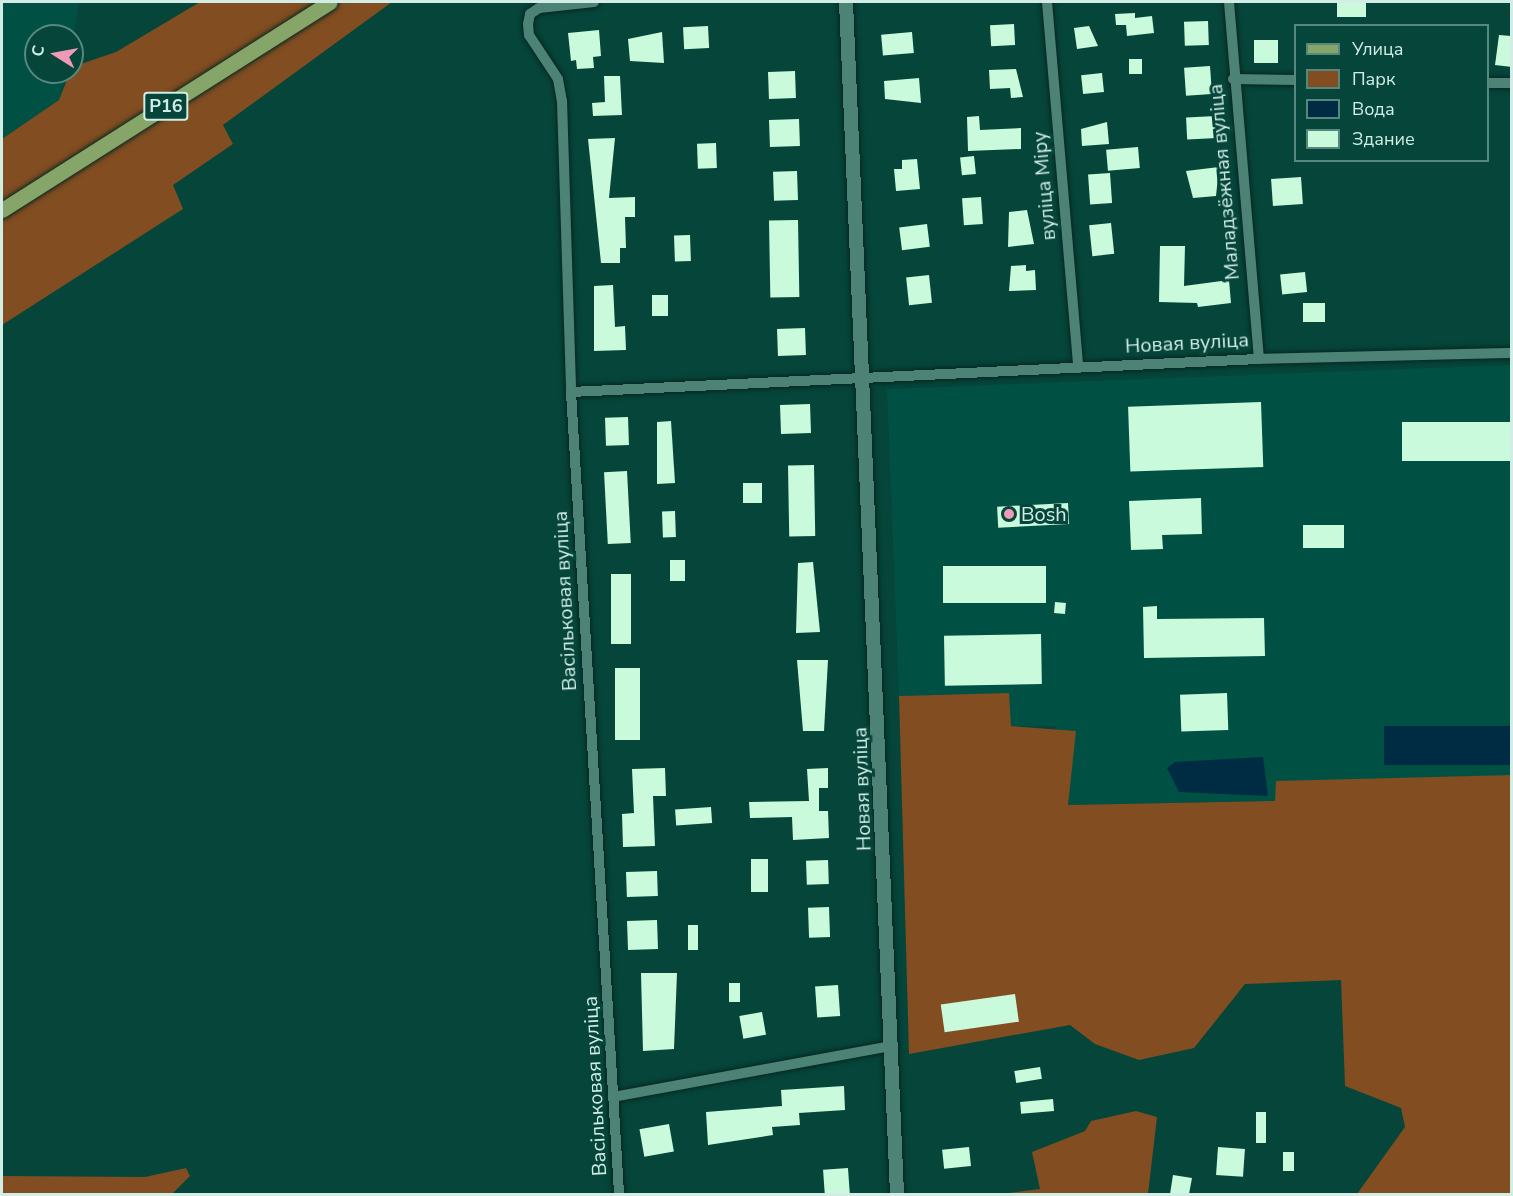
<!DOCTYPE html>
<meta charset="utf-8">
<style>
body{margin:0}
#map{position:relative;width:1513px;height:1196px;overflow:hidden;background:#05453a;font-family:"Nunito Sans",sans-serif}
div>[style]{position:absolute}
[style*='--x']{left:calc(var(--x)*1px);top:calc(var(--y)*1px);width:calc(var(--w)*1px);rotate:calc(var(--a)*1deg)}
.built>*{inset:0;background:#005144}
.green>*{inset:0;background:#814d21}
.water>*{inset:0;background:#002c43;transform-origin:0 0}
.building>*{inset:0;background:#cafadc;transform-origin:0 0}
.roads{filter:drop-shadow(0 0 2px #092721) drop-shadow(0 0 2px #092721)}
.minor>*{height:10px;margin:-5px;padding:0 5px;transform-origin:5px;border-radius:5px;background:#4c8376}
.tertiary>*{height:14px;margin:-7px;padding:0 7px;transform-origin:7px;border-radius:7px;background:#4c8376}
.primary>*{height:15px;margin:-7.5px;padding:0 7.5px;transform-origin:7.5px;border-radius:7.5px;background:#86a568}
.dots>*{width:16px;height:16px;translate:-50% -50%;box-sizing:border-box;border:3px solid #05453a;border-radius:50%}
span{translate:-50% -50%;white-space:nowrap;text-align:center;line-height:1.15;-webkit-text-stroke:6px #05453a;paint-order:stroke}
.shield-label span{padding:2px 4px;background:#05453a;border:2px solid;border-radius:4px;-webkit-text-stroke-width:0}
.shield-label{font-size:18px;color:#d1ede6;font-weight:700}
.street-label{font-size:20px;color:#d1ede6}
.poi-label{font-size:20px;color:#d1ede6}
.left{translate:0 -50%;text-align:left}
.frame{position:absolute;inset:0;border:3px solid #d1ede6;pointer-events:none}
.legend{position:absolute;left:1294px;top:24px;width:195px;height:138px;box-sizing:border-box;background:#05453a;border:2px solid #57887f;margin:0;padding:8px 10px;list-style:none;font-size:18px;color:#d1ede6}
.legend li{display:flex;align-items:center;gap:12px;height:30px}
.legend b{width:30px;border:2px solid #57887f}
.north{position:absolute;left:24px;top:24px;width:60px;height:60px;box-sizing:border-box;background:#05453a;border:2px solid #57887f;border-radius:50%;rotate:281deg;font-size:16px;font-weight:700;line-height:24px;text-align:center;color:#d1ede6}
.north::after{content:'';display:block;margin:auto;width:21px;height:27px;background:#f09ab7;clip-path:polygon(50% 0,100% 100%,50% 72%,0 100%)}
</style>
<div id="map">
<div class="built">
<div style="clip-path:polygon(2px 2px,79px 2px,72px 42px,72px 36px,36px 36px,36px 72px,66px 72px,59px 100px,2px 139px)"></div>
<div style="clip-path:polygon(1511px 365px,1511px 775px,1276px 782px,1276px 801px,1068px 805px,1056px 726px,1010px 726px,1008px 693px,899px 696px,887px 389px)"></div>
</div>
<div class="green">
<div style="clip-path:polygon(200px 2px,392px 2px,223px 125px,233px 144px,173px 185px,183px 209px,2px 325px,2px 139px,59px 100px,72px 67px,116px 52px)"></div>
<div style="clip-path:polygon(1009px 693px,1011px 726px,1076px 731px,1068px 805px,1275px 801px,1276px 781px,1511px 775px,1511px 1194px,1357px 1194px,1405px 1127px,1401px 1108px,1345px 1086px,1341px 980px,1245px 984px,1194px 1048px,1139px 1060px,1095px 1044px,1070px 1025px,909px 1054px,899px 696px)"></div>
<div style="clip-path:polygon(1136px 1111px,1157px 1117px,1148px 1194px,1000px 1194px,1040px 1189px,1032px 1152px,1085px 1131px,1091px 1121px)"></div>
<div style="clip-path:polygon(186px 1168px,190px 1176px,172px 1194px,2px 1194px,2px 1176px,145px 1177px)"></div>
</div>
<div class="water">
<div style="left:1384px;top:726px;width:127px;height:39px"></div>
<div style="clip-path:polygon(1263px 757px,1268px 796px,1179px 792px,1167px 768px,1175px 762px)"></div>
</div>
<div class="building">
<div style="left:1337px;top:2px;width:29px;height:15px"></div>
<div style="clip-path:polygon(1135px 13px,1135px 18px,1152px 16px,1154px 33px,1127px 36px,1126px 25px,1116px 25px,1115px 14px)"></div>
<div style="left:1208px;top:21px;width:24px;height:24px;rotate:88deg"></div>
<div style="left:1014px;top:24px;width:21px;height:24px;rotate:87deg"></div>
<div style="left:708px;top:26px;width:22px;height:25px;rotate:87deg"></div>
<div style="clip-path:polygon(1089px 26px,1098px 46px,1077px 49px,1074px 28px)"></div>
<div style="clip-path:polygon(599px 30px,601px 56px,593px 57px,594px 68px,577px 69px,576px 60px,571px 61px,568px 33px)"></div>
<div style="clip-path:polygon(662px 32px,664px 63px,630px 61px,628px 39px)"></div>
<div style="left:912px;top:32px;width:21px;height:31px;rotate:85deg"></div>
<div style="clip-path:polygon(1499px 35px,1511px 36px,1512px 67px,1495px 65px)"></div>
<div style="left:1254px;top:40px;width:24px;height:23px"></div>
<div style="left:1129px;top:59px;width:13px;height:15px"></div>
<div style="left:1210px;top:66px;width:28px;height:26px;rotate:86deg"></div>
<div style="clip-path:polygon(1016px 69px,1023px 97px,1011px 98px,1010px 88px,990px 89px,989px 70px)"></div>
<div style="left:795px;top:71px;width:27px;height:27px;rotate:88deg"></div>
<div style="left:1102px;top:73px;width:19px;height:21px;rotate:84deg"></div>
<div style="clip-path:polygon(604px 76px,620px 76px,622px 115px,593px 116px,592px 103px,605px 102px)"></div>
<div style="clip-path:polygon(919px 78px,921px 103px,885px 99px,884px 81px)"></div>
<div style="clip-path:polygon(979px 116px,980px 130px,1021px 128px,1021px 149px,968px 151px,967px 117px)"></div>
<div style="left:1216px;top:116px;width:22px;height:30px;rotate:87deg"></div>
<div style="left:799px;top:119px;width:27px;height:30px;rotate:88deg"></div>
<div style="clip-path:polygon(1107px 122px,1109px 144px,1082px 146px,1081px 129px)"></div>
<div style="clip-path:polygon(615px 138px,609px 198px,635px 197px,635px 217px,625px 217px,626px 248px,620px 248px,620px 263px,601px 263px,588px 139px)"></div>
<div style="left:716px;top:143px;width:25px;height:19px;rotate:88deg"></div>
<div style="left:1138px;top:147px;width:21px;height:32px;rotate:85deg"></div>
<div style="left:974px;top:156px;width:18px;height:14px;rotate:84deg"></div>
<div style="clip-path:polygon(917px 159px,920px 189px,896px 191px,894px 169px,902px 169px,902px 160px)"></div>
<div style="clip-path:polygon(1219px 167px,1216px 196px,1193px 198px,1186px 171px)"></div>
<div style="left:797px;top:171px;width:29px;height:24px;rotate:88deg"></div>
<div style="left:1110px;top:173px;width:30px;height:22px;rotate:86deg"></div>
<div style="left:1301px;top:177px;width:27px;height:30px;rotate:86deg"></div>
<div style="left:981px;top:197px;width:27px;height:19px;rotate:86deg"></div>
<div style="clip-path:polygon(1027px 210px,1034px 244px,1008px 247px,1009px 212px)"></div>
<div style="left:798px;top:220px;width:77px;height:29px;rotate:89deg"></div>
<div style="left:1111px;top:223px;width:31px;height:22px;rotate:84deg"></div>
<div style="left:927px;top:224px;width:23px;height:28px;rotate:83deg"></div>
<div style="left:690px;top:235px;width:26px;height:16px;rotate:88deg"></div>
<div style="clip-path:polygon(1160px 246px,1185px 246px,1184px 286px,1229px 280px,1231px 303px,1198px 307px,1197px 303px,1159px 302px)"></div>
<div style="clip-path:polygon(1026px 265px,1026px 271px,1035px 270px,1036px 290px,1009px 291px,1011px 266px)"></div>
<div style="left:1305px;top:272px;width:20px;height:25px;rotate:84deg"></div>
<div style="left:929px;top:275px;width:28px;height:23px;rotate:84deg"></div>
<div style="clip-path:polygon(613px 285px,615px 327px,625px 326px,626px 350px,594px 351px,594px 286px)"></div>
<div style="left:652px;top:295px;width:16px;height:21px"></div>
<div style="left:1303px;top:303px;width:22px;height:19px"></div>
<div style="left:805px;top:328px;width:27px;height:28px;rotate:88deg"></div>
<div style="left:1261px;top:402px;width:65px;height:133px;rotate:88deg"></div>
<div style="left:810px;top:404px;width:29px;height:30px;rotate:88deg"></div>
<div style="left:628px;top:417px;width:28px;height:23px;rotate:88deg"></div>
<div style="clip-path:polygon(671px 421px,675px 483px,657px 484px,657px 422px)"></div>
<div style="left:1512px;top:422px;width:39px;height:110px;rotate:90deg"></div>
<div style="left:814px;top:465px;width:71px;height:26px;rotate:89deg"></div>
<div style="left:627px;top:471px;width:72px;height:23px;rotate:87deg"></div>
<div style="left:743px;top:483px;width:19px;height:20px"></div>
<div style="clip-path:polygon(1201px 498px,1202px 534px,1162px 535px,1163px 549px,1131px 550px,1129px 501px)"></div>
<div style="left:1068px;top:503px;width:21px;height:71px;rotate:87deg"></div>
<div style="left:675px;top:511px;width:26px;height:13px;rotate:88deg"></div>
<div style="left:1303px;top:525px;width:41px;height:23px"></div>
<div style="left:670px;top:560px;width:15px;height:21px"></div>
<div style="clip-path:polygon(813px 562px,820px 632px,796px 633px,798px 563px)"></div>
<div style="left:943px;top:566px;width:103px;height:37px"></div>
<div style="left:611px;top:574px;width:20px;height:70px"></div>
<div style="left:1055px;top:602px;width:11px;height:11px;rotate:5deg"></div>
<div style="clip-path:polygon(1157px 606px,1157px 619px,1264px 618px,1265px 656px,1144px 658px,1143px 607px)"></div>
<div style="left:1041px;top:634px;width:50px;height:97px;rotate:89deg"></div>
<div style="clip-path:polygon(797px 660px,828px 660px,824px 731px,803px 731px)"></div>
<div style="left:640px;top:668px;width:72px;height:25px;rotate:90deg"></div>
<div style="left:1227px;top:693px;width:37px;height:47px;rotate:88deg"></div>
<div style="clip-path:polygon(665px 768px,666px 796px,653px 796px,655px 846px,623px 847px,622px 814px,634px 813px,632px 769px)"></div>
<div style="clip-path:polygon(828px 768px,828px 788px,819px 788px,819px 811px,828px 811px,829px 838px,793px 840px,792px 817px,750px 818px,749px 802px,809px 801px,807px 769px)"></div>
<div style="left:711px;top:807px;width:16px;height:36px;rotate:86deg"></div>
<div style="left:751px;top:859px;width:17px;height:33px"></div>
<div style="left:828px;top:860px;width:24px;height:22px;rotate:88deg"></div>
<div style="left:657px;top:871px;width:25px;height:31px;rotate:88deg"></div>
<div style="left:829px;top:907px;width:30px;height:21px;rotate:88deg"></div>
<div style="left:657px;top:920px;width:29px;height:30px;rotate:88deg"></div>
<div style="left:688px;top:925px;width:10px;height:25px"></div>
<div style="clip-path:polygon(641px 973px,677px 973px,674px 1049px,643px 1051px)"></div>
<div style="left:729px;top:983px;width:11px;height:19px"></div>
<div style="left:838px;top:985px;width:31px;height:23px;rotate:86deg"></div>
<div style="left:1015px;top:994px;width:28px;height:75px;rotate:82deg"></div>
<div style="left:762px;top:1012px;width:23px;height:23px;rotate:80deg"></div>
<div style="left:1040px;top:1067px;width:12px;height:26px;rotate:81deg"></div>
<div style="clip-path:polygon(844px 1086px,845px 1110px,799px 1113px,800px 1125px,772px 1127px,773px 1135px,708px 1145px,706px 1112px,782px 1106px,781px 1090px)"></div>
<div style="left:1053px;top:1099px;width:12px;height:33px;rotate:85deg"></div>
<div style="left:1256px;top:1112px;width:10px;height:31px"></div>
<div style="left:669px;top:1124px;width:28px;height:30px;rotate:80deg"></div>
<div style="left:969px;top:1147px;width:19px;height:27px;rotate:84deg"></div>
<div style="left:1218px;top:1147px;width:27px;height:28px;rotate:4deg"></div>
<div style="left:1283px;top:1152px;width:11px;height:19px"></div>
<div style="left:848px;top:1168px;width:26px;height:25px;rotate:86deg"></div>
<div style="clip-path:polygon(1173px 1175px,1192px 1178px,1189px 1194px,1170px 1194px)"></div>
</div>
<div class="roads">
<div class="minor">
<div style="--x:594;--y:2;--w:55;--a:173.8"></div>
<div style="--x:539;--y:8;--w:11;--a:146"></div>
<div style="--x:530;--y:14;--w:10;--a:101"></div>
<div style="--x:528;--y:24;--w:11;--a:85"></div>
<div style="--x:529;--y:35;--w:53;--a:56.6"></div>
<div style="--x:558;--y:79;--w:22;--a:80"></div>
<div style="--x:562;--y:101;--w:291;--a:88.2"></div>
<div style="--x:571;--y:392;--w:803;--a:86.57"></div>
<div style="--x:1047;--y:2;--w:366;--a:85.1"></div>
<div style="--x:1229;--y:2;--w:358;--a:85.2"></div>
<div style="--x:1233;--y:79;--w:63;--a:0.9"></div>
<div style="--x:1488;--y:83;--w:24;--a:0"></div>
<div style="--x:571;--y:392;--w:689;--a:-2.75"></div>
<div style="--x:1259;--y:359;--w:253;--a:-1.4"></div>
<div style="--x:613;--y:1097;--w:284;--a:-10.4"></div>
</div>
<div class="tertiary">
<div style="--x:846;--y:2;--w:1193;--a:87.55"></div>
</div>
<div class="primary">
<div style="--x:2;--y:210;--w:388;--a:-32.4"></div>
</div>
</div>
<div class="dots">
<div style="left:1009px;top:514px;background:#f09ab7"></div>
</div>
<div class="shield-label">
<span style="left:166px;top:106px">Р16</span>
</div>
<div class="street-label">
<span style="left:1224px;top:182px;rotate:-95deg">Маладзёжная вуліца</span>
<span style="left:1044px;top:186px;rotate:-95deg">вуліца Міру</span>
<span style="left:1187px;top:343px;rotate:-3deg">Новая вуліца</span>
<span style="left:565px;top:601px;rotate:-93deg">Васільковая вуліца</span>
<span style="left:862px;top:789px;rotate:-92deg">Новая вуліца</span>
<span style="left:595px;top:1086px;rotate:-93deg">Васільковая вуліца</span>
</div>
<div class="poi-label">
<span class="left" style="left:1021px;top:514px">Bosh</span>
</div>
<div class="frame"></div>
<ul class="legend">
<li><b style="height:8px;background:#86a568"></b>Улица</li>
<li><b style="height:16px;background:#814d21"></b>Парк</li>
<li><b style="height:16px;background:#002c43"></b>Вода</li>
<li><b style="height:16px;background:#cafadc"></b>Здание</li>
</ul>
<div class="north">С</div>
</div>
